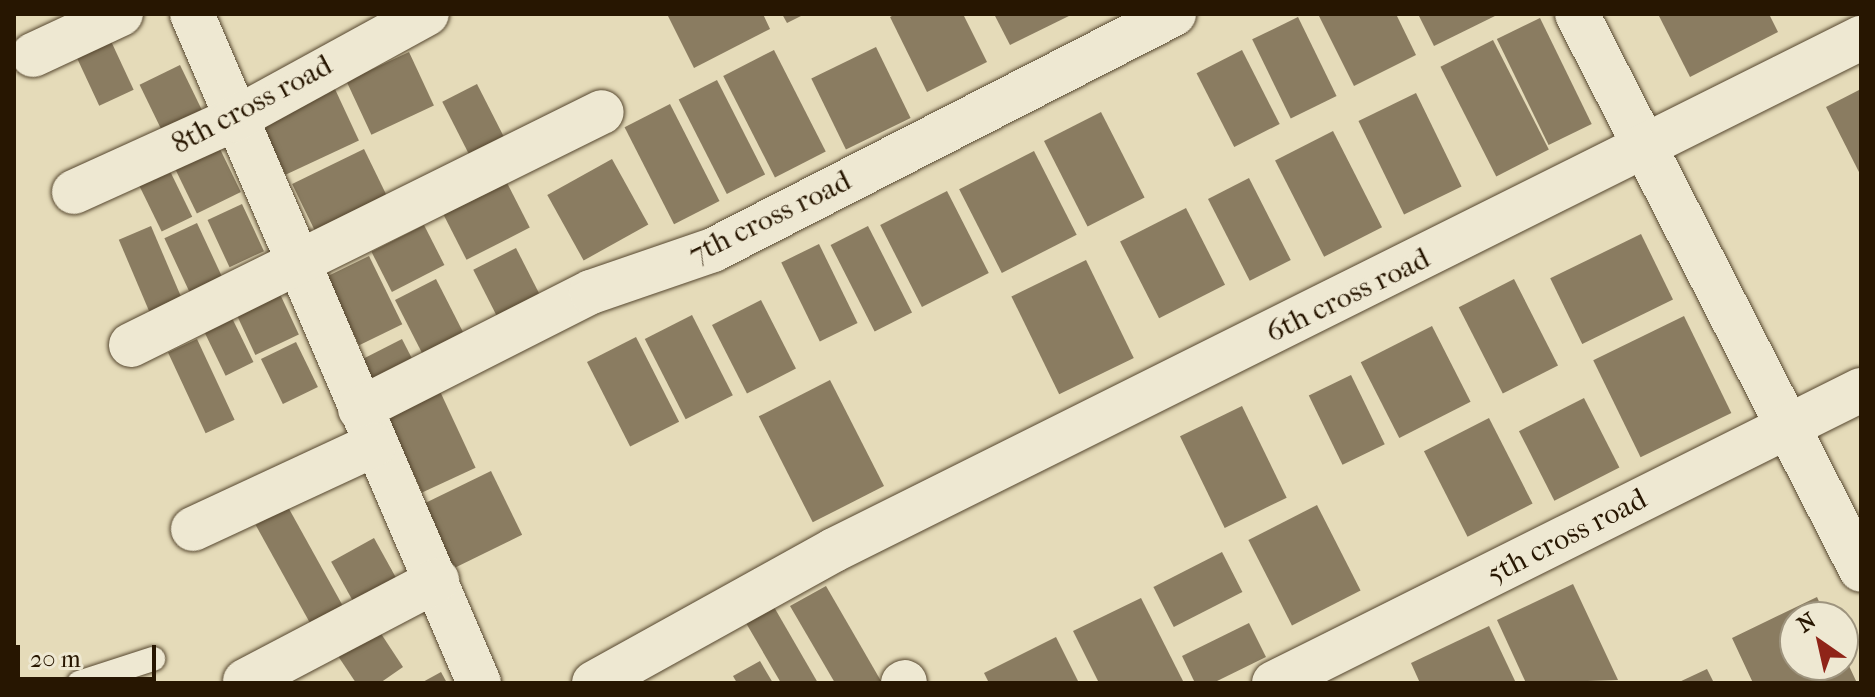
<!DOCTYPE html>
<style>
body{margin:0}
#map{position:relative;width:1875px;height:697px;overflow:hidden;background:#e5dbb9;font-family:"IM FELL French Canon",serif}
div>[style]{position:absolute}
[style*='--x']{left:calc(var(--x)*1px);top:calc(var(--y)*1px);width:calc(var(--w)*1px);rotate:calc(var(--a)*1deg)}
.building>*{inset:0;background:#8a7c61;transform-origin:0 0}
.roads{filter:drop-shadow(0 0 2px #56472f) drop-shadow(0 0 2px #56472f)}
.service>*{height:24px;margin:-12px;padding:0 12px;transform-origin:12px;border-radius:12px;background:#eee8d2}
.minor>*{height:44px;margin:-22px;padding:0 22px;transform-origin:22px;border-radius:22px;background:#eee8d2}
span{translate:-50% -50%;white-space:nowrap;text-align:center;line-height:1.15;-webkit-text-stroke:7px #eee8d2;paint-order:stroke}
.street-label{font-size:30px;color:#271601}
.frame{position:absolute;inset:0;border:16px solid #271601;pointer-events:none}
.north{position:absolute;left:1779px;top:601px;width:80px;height:80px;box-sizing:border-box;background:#eee8d2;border:2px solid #9e947e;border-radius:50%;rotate:326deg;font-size:22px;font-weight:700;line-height:32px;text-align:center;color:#271601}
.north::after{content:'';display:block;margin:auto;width:28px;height:36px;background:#8f2418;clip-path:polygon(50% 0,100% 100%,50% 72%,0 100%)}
.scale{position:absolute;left:16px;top:645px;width:140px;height:36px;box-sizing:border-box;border:4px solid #271601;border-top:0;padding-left:10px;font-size:24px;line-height:28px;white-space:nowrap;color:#271601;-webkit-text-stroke:6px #eee8d2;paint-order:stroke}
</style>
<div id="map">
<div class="building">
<div style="clip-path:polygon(667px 14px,763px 14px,770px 29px,694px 68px)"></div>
<div style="clip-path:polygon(782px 14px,805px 14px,787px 23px)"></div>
<div style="clip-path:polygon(896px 14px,963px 14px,987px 62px,927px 92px,890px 17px)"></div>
<div style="clip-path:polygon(994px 14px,1073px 14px,1010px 45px)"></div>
<div style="clip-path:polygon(1318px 14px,1396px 14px,1416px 55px,1354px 86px)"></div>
<div style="clip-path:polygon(1418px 14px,1499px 14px,1434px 46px)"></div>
<div style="clip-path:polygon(1658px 14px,1769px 14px,1778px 32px,1690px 77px)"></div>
<div style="left:1298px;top:17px;width:88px;height:51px;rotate:64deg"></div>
<div style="left:1540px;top:18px;width:118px;height:48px;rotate:64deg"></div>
<div style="left:110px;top:39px;width:56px;height:38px;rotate:65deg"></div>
<div style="left:1493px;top:40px;width:123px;height:59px;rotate:63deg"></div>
<div style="left:876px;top:47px;width:79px;height:72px;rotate:64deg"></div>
<div style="left:774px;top:50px;width:114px;height:57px;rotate:63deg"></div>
<div style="left:1242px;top:50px;width:83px;height:51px;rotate:63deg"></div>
<div style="left:409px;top:52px;width:59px;height:69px;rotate:65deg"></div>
<div style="left:180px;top:65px;width:60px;height:45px;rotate:64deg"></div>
<div style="left:717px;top:80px;width:106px;height:43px;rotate:63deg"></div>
<div style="left:477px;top:84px;width:69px;height:39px;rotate:63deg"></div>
<div style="left:334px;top:87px;width:59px;height:81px;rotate:65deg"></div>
<div style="clip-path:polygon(1859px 90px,1861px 93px,1861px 176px,1826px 107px)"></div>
<div style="left:1416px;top:93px;width:104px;height:64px;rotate:64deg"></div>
<div style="left:670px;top:104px;width:109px;height:51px;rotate:63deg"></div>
<div style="left:1101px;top:112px;width:96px;height:64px;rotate:63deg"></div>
<div style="left:1333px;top:131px;width:108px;height:65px;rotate:63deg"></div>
<div style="left:219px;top:147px;width:50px;height:49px;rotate:64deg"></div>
<div style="left:364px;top:149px;width:59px;height:80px;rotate:64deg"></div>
<div style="left:1034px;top:151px;width:94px;height:84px;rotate:63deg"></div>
<div style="left:612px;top:159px;width:75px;height:74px;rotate:61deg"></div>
<div style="left:169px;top:169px;width:53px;height:34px;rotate:64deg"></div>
<div style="left:503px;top:175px;width:59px;height:71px;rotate:63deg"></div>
<div style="left:1249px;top:178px;width:92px;height:46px;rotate:63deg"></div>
<div style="left:947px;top:191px;width:92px;height:75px;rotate:63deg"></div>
<div style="left:242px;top:204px;width:52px;height:38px;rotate:65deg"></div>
<div style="left:1186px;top:208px;width:86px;height:74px;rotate:63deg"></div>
<div style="left:197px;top:223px;width:68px;height:36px;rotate:65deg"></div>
<div style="left:424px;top:225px;width:45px;height:59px;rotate:63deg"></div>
<div style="left:151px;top:226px;width:87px;height:35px;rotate:67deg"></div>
<div style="left:868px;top:226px;width:97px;height:42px;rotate:63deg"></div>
<div style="left:1641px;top:234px;width:73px;height:101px;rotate:64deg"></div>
<div style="left:819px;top:244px;width:88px;height:42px;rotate:64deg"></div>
<div style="left:516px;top:248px;width:64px;height:48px;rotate:63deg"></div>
<div style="left:369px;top:256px;width:76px;height:48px;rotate:64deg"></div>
<div style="left:1086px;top:260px;width:109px;height:83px;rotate:64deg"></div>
<div style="left:436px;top:279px;width:64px;height:46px;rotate:63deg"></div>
<div style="left:1514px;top:279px;width:97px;height:62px;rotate:63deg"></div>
<div style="left:279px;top:292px;width:47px;height:48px;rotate:65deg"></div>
<div style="left:761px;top:300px;width:77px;height:55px;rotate:63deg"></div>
<div style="left:692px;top:315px;width:90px;height:53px;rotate:63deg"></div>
<div style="left:1684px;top:316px;width:108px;height:101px;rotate:64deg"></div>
<div style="left:232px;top:318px;width:49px;height:31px;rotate:64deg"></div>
<div style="left:1432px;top:326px;width:85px;height:80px;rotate:63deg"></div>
<div style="left:636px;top:337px;width:95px;height:55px;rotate:63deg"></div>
<div style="left:197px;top:339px;width:89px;height:32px;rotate:65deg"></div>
<div style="left:402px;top:339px;width:31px;height:49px;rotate:63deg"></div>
<div style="left:296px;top:342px;width:50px;height:39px;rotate:64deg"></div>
<div style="left:1351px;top:375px;width:77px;height:47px;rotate:64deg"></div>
<div style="left:830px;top:380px;width:119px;height:80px;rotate:63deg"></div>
<div style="left:438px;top:387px;width:89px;height:59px;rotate:65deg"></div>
<div style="left:1584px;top:398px;width:78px;height:73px;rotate:63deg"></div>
<div style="left:1242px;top:406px;width:102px;height:69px;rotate:64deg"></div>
<div style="left:1489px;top:418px;width:96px;height:73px;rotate:63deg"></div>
<div style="left:491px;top:471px;width:71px;height:80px;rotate:64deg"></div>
<div style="left:1317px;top:505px;width:96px;height:77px;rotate:63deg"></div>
<div style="left:288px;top:507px;width:113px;height:37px;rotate:61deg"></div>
<div style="left:374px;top:538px;width:54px;height:49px;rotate:61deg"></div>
<div style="left:1222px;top:552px;width:45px;height:77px;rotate:63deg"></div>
<div style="clip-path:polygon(1573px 584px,1618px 680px,1526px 683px,1497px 620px)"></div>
<div style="clip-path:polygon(826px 586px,881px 681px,878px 683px,835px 683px,790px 606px)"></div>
<div style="clip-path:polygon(1817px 597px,1826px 617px,1795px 617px,1795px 665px,1843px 665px,1843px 653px,1857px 683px,1753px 683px,1732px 638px)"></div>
<div style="clip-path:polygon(1141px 598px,1184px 683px,1099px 683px,1073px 631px)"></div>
<div style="clip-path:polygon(774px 607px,818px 683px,781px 683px,746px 623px)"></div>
<div style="clip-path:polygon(372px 620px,403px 667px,380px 683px,356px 683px,332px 647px)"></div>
<div style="clip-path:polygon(1249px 623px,1266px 657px,1213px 683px,1195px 683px,1182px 656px)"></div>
<div style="clip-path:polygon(1489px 626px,1516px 683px,1420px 683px,1411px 663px)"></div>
<div style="clip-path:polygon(1056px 637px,1079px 683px,989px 683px,984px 673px)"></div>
<div style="clip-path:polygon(760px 661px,773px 683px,737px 683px,733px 676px)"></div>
<div style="clip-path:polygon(1707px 669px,1714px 683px,1677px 683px)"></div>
<div style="clip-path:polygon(441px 672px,447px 683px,421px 683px)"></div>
</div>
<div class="roads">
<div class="service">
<div style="--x:79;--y:683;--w:78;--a:-18"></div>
</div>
<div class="minor">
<div style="--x:192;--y:14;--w:728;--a:66.78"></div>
<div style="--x:1577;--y:14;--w:624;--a:62.94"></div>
<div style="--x:33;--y:55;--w:97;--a:-25"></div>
<div style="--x:74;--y:192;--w:175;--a:-24.4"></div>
<div style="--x:233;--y:120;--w:221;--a:-28.7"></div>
<div style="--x:131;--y:345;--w:525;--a:-26.32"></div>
<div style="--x:360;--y:409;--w:259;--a:-26.9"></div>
<div style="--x:591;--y:292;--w:129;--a:-19"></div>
<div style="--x:713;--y:250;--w:518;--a:-27.11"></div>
<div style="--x:193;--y:529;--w:200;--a:-24.9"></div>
<div style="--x:245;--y:681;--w:217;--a:-27.7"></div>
<div style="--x:594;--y:683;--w:274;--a:-29"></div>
<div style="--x:834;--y:550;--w:1148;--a:-26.5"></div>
<div style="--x:903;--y:683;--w:2;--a:-27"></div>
<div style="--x:1274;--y:683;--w:656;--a:-26.53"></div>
</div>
</div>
<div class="street-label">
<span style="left:252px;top:105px;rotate:-28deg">8th cross road</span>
<span style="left:770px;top:218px;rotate:-26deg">7th cross road</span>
<span style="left:1348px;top:296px;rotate:-26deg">6th cross road</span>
<span style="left:1567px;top:537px;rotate:-27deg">5th cross road</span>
</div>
<div class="frame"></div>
<div class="north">N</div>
<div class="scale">20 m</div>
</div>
